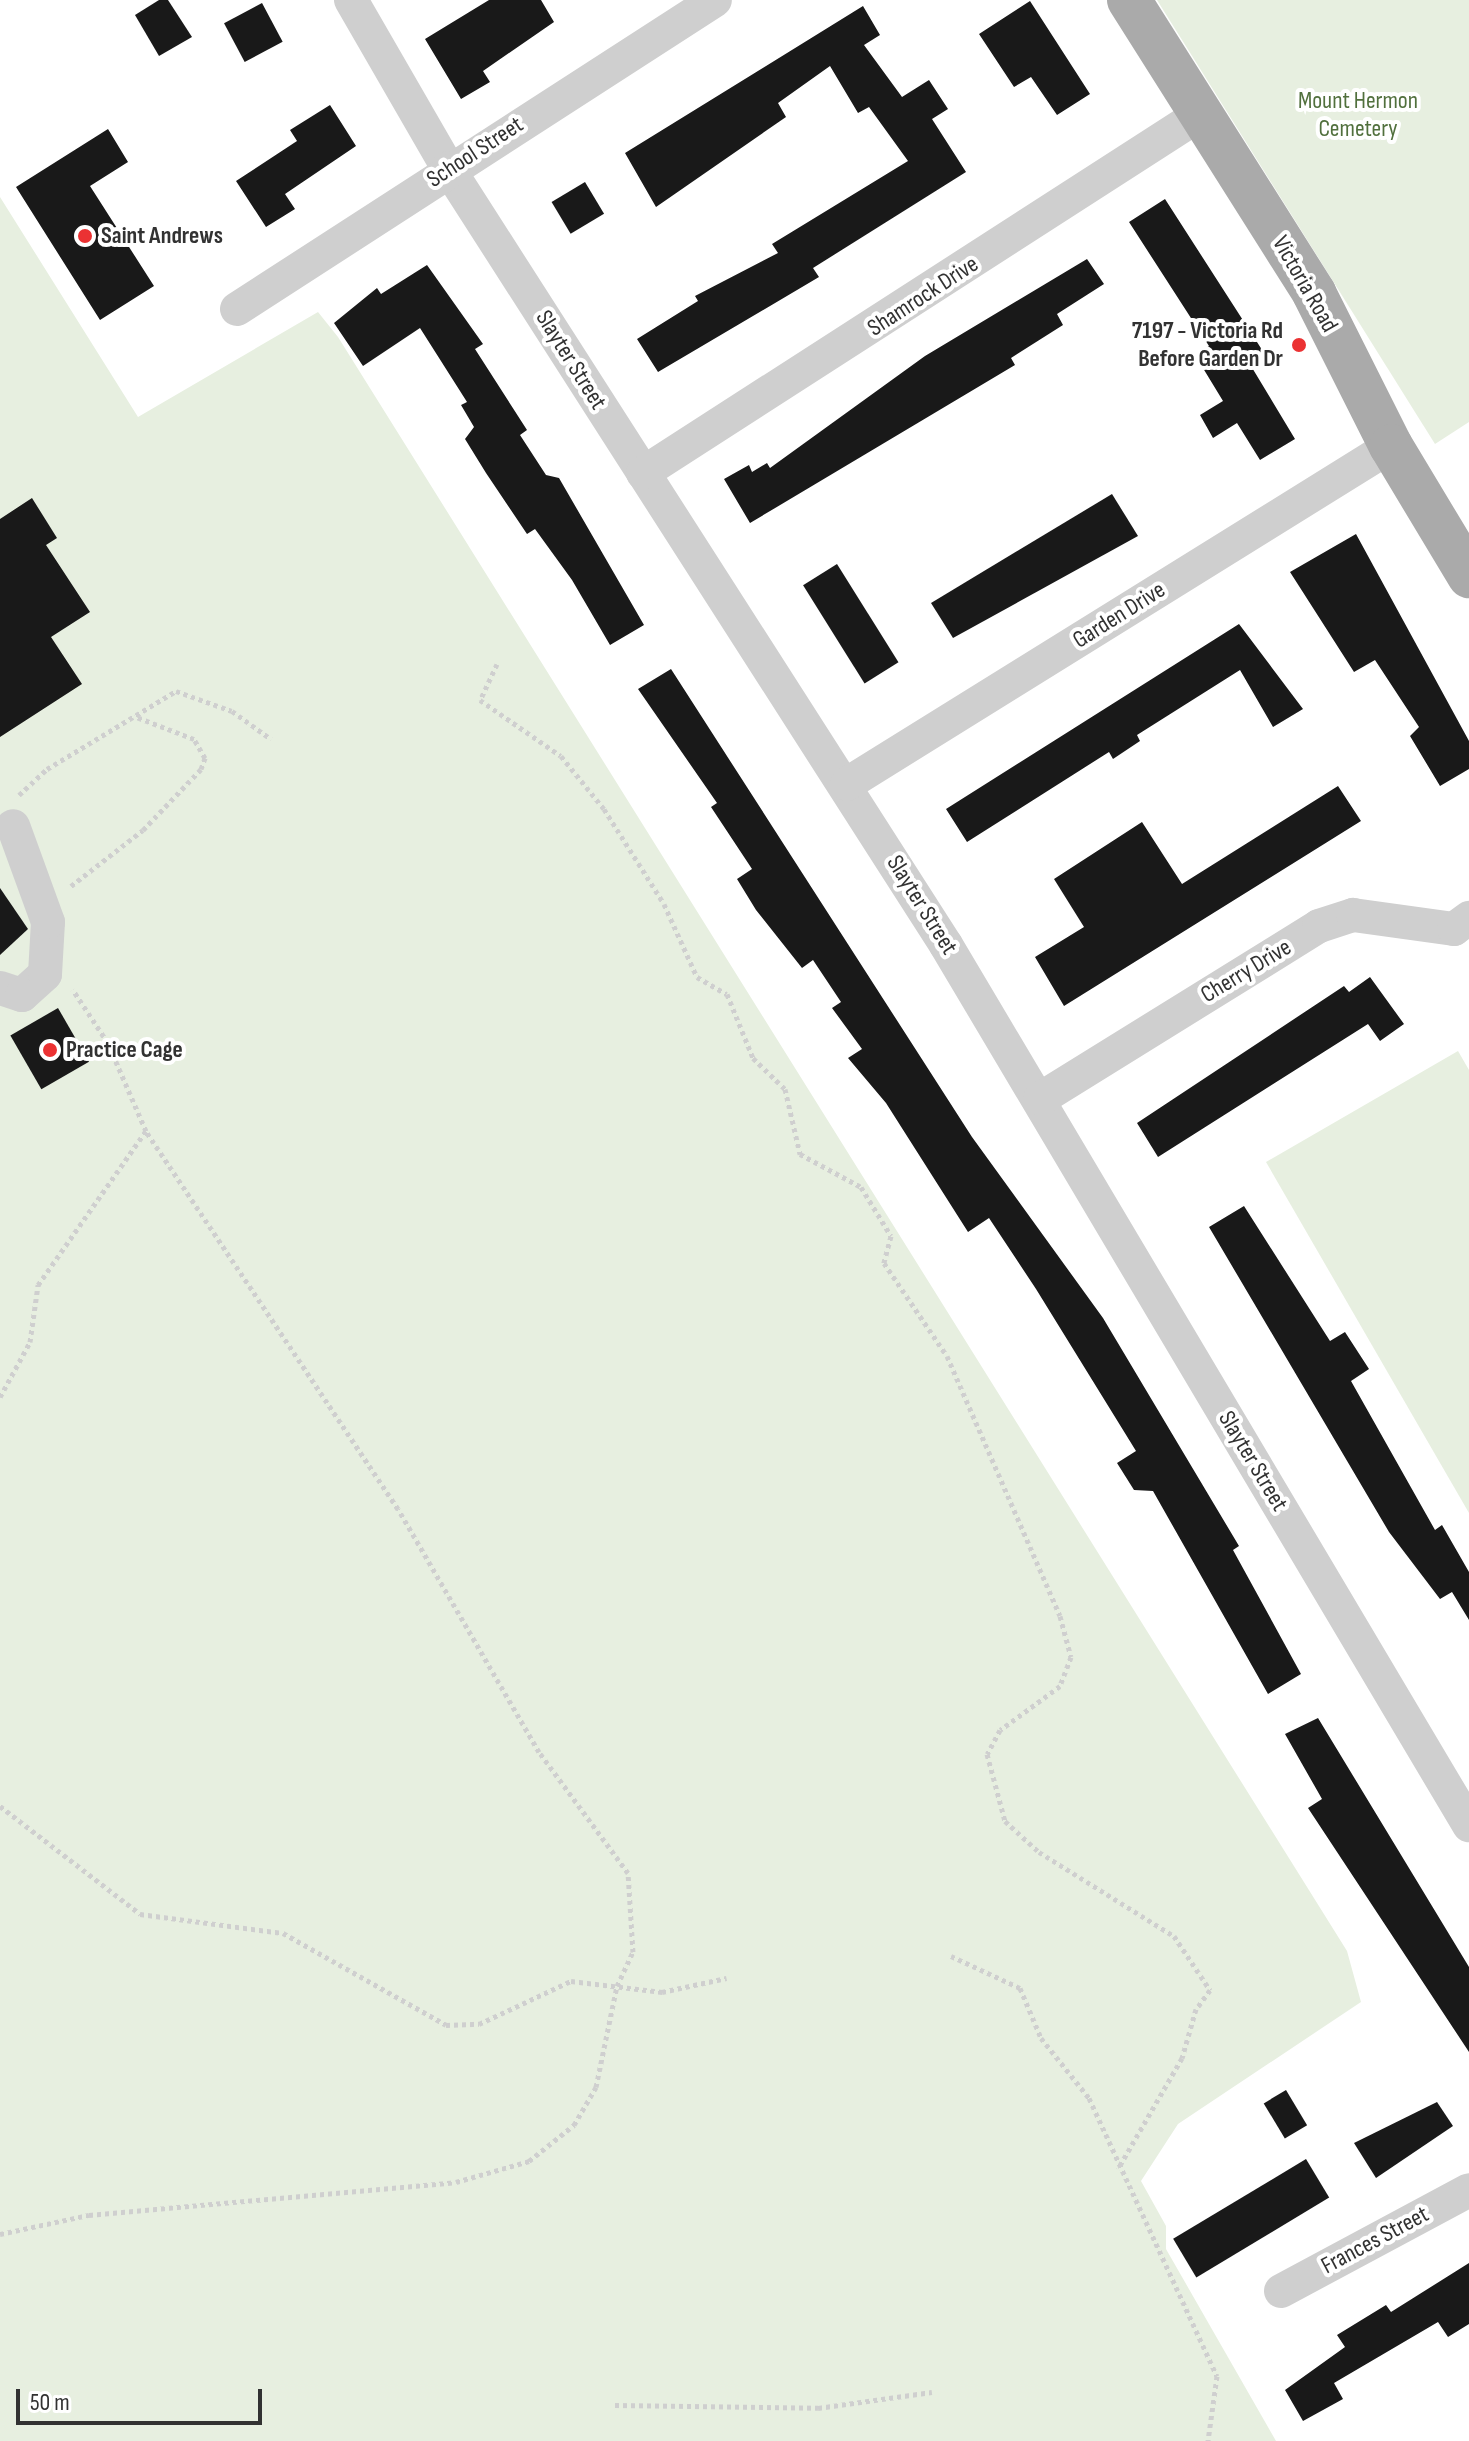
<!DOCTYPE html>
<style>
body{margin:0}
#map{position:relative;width:1469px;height:2441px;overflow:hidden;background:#fff;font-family:"Sofia Sans Condensed",sans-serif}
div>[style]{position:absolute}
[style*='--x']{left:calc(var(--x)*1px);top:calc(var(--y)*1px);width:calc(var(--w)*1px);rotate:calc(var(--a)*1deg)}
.green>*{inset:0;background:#e7efe0}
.building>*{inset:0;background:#191919;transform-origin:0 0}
.path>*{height:5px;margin-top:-2.5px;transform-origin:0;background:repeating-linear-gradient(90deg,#cfcfcf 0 4px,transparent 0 8px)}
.minor>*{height:34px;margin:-17px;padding:0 17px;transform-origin:17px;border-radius:17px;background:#cfcfcf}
.major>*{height:44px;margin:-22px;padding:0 22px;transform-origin:22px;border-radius:22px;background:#aaa}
.dots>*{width:22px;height:22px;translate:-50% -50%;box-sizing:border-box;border:4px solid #fff;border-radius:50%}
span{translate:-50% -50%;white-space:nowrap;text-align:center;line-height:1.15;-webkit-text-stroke:8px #fff;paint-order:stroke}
.park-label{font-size:24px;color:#51703d}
.street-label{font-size:24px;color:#323232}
.poi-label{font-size:24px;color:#323232;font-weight:700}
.left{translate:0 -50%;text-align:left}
.right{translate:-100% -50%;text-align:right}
.scale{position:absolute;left:16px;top:2389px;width:246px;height:36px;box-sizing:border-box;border:4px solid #323232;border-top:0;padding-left:10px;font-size:24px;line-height:28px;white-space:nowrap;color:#323232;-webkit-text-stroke:6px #fff;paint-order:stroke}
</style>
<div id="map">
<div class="green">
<div style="clip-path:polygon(1157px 0,1469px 0,1469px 422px,1435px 444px)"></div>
<div style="clip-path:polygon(0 197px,138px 417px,318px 312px,338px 337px,1347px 1951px,1361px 2002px,1178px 2124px,1141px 2181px,1166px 2226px,1166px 2249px,1276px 2441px,0 2441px)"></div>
<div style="clip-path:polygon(1458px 1051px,1469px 1070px,1469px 1513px,1266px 1162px)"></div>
</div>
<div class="building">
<div style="clip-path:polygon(159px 0,168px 0,192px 37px,159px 56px,135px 15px)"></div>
<div style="clip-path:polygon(489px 0,541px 0,554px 22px,483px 71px,490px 82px,461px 99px,425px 39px)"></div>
<div style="clip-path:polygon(1030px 1px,1090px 94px,1057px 115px,1031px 77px,1014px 87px,979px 34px)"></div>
<div style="left:262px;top:3px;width:44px;height:43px;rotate:62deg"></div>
<div style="clip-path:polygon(863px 6px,880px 35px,864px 45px,902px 97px,929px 80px,948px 109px,932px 119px,966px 172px,813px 268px,819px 277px,658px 372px,637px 339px,698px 301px,695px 296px,778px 253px,772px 244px,908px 161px,869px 107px,858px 113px,830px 66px,778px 103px,786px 117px,656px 207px,625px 153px)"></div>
<div style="clip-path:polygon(330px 105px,356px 146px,285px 194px,295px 209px,266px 227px,236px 181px,297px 141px,290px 130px)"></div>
<div style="clip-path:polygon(108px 129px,128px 162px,90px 186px,154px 286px,100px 320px,16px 187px)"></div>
<div style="left:585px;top:182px;width:37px;height:39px;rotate:59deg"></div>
<div style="clip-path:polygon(1165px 199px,1266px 356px,1251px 366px,1295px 439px,1260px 460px,1237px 423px,1213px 438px,1200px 415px,1223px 401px,1195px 355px,1209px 346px,1129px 222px)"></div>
<div style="clip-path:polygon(1087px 259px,1104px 284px,1057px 314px,1063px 325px,1011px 358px,1015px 365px,750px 523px,724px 479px,749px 465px,752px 472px,767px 463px,770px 468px,925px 356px)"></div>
<div style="clip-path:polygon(427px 265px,483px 344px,475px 349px,527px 430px,520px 435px,546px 475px,559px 478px,644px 625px,610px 645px,572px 580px,535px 529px,527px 534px,486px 473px,465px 439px,474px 427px,461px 405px,467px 402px,420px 328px,363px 366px,334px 323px,377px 288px,381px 294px)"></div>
<div style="clip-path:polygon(1112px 494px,1138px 536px,953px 638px,931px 603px)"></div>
<div style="clip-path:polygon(32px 498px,57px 538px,46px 545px,90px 612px,51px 637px,82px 684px,0 737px,0 519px)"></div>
<div style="clip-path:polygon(1356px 534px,1469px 741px,1469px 769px,1440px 786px,1410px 736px,1419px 727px,1375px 660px,1354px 672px,1290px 572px)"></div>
<div style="left:837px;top:564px;width:116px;height:40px;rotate:58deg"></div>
<div style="clip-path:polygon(1239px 624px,1303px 709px,1273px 727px,1240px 670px,1137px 735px,1140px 741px,1113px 759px,1109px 752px,967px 842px,946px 809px)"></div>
<div style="clip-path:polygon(671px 669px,972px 1137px,1103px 1318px,1239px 1546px,1233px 1550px,1301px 1674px,1268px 1694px,1153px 1491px,1134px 1490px,1117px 1463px,1136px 1451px,1036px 1289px,989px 1218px,968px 1232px,886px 1103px,848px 1058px,862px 1049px,832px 1008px,841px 1002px,813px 960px,802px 968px,756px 910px,737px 879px,752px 869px,711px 807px,717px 803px,638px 689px)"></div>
<div style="clip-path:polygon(1338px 786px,1361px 821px,1064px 1006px,1035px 957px,1084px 927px,1054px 879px,1142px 822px,1182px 884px)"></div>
<div style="clip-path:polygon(0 888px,28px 929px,0 955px)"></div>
<div style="clip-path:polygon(1370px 977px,1404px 1024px,1380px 1041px,1368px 1024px,1158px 1157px,1137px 1123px,1344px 986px,1349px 992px)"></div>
<div style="left:58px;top:1008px;width:62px;height:55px;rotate:60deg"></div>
<div style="clip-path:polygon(1244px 1206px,1330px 1341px,1345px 1332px,1369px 1369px,1351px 1381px,1435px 1530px,1442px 1525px,1469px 1572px,1469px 1620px,1452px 1592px,1440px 1599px,1389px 1532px,1209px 1227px)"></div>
<div style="clip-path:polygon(1318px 1718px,1469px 1967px,1469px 2052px,1308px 1808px,1322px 1799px,1285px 1734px)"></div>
<div style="left:1286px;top:2090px;width:41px;height:26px;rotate:59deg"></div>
<div style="clip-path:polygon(1437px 2102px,1453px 2126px,1376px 2178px,1354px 2143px)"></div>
<div style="left:1306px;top:2159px;width:45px;height:155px;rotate:59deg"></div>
<div style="clip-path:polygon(1469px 2263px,1469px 2324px,1448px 2337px,1438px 2322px,1334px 2383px,1343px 2399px,1303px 2421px,1285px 2390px,1345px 2347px,1337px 2335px,1386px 2305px,1391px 2312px)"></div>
</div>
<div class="path">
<div style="--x:497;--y:664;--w:40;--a:115"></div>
<div style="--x:480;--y:700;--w:98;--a:34.7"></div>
<div style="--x:561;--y:756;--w:68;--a:50.9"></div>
<div style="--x:604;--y:809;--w:112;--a:57.7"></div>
<div style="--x:664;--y:904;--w:80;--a:65.7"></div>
<div style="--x:697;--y:977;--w:34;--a:30"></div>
<div style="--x:727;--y:994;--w:69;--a:67.9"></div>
<div style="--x:753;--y:1058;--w:45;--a:44.1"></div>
<div style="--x:785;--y:1089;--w:67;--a:77"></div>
<div style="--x:800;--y:1154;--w:69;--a:28.4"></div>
<div style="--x:861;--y:1187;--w:57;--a:58.5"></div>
<div style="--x:891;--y:1236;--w:28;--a:105"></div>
<div style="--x:884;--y:1263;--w:112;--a:55.9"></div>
<div style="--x:947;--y:1356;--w:283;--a:66.5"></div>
<div style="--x:1060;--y:1616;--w:42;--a:75"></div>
<div style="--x:1071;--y:1657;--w:31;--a:111"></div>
<div style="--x:1060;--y:1686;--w:74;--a:143.7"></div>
<div style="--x:1000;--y:1730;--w:27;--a:118"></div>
<div style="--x:987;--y:1754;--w:69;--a:75"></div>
<div style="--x:1005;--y:1821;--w:46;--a:42.4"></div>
<div style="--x:1039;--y:1852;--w:159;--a:31.9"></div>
<div style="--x:1174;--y:1936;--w:65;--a:56.3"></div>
<div style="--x:1210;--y:1990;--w:24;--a:126"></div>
<div style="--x:1196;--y:2009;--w:51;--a:105.9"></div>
<div style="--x:1182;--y:2058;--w:128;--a:120"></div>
<div style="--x:19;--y:795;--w:38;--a:-43"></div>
<div style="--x:47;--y:769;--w:151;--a:-31.2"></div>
<div style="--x:176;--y:691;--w:59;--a:19.7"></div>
<div style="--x:232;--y:711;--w:48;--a:35.7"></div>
<div style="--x:71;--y:886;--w:91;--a:-37.9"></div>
<div style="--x:143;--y:830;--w:84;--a:-46.4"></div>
<div style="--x:201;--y:769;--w:12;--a:-70"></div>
<div style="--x:205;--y:758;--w:22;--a:-120"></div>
<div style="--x:194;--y:739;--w:64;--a:-159"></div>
<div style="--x:0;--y:1397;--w:63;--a:-61.4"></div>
<div style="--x:30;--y:1342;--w:58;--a:-82"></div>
<div style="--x:38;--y:1285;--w:188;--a:-55"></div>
<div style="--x:146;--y:1131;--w:96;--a:-113.4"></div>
<div style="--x:108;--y:1043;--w:64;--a:-123.4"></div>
<div style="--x:0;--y:1806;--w:177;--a:37.6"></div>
<div style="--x:140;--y:1914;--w:144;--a:7.6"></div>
<div style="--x:283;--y:1933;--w:187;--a:29.4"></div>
<div style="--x:446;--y:2025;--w:33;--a:-2"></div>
<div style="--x:479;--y:2024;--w:102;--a:-25.1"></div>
<div style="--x:571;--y:1981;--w:92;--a:6.9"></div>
<div style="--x:662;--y:1992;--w:66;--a:-12.2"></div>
<div style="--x:951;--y:1956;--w:76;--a:24.9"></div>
<div style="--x:1020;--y:1988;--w:54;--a:67.2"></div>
<div style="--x:1041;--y:2038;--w:77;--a:51.3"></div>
<div style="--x:1089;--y:2098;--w:306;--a:65.3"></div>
<div style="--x:1217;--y:2376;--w:66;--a:97.9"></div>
<div style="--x:0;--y:2234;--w:91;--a:-12.1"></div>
<div style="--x:89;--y:2215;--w:368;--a:-5.1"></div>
<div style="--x:456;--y:2182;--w:76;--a:-16"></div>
<div style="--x:529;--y:2161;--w:58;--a:-38.7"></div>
<div style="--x:574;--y:2125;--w:44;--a:-59.9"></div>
<div style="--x:596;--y:2087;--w:103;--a:-78.3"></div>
<div style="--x:617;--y:1986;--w:38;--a:-65"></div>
<div style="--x:633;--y:1952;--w:79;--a:-93.6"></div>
<div style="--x:628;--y:1873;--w:150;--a:-126.3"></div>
<div style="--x:539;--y:1752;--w:281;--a:-120.1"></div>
<div style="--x:398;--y:1509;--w:454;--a:-123.7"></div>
<div style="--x:615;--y:2405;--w:203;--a:0.8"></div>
<div style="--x:818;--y:2408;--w:115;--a:-8"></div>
</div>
<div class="minor">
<div style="--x:351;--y:0;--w:194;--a:60"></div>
<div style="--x:448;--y:168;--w:923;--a:57.34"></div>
<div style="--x:946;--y:945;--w:1024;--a:59.28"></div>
<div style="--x:237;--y:309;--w:569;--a:-32.88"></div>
<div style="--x:643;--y:473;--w:661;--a:-32.78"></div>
<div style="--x:847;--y:784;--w:640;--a:-31.85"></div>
<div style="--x:0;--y:988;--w:23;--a:18"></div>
<div style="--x:22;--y:995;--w:31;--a:-42"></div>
<div style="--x:45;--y:974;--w:52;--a:-86.7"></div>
<div style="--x:48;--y:922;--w:102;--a:-110"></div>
<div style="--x:1040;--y:1099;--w:328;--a:-31.8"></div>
<div style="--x:1319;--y:926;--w:36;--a:-18"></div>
<div style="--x:1353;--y:915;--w:102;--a:7.9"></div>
<div style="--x:1454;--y:929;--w:19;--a:-36"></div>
<div style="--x:1281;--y:2291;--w:213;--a:-28.2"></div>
</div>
<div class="major">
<div style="--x:1129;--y:0;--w:347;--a:57.7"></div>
<div style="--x:1314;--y:293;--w:171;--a:63.3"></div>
<div style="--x:1391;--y:446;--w:152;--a:59"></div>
</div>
<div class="dots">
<div style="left:85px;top:236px;background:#eb3233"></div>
<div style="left:1299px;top:345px;background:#eb3233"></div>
<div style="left:50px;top:1050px;background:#eb3233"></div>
</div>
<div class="park-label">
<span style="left:1358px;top:115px">Mount Hermon<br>Cemetery</span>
</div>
<div class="street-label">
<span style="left:475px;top:152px;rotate:-33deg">School Street</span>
<span style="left:1305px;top:284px;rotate:60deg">Victoria Road</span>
<span style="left:923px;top:296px;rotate:-33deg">Shamrock Drive</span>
<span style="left:571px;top:360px;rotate:58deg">Slayter Street</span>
<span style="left:1119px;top:615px;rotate:-32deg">Garden Drive</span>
<span style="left:922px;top:905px;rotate:58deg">Slayter Street</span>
<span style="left:1246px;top:971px;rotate:-31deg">Cherry Drive</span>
<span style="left:1253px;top:1461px;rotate:59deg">Slayter Street</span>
<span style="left:1375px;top:2240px;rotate:-28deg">Frances Street</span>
</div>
<div class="poi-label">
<span class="left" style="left:101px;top:236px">Saint Andrews</span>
<span class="right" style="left:1283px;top:345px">7197 - Victoria Rd<br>Before Garden Dr</span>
<span class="left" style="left:66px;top:1050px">Practice Cage</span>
</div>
<div class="scale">50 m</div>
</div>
